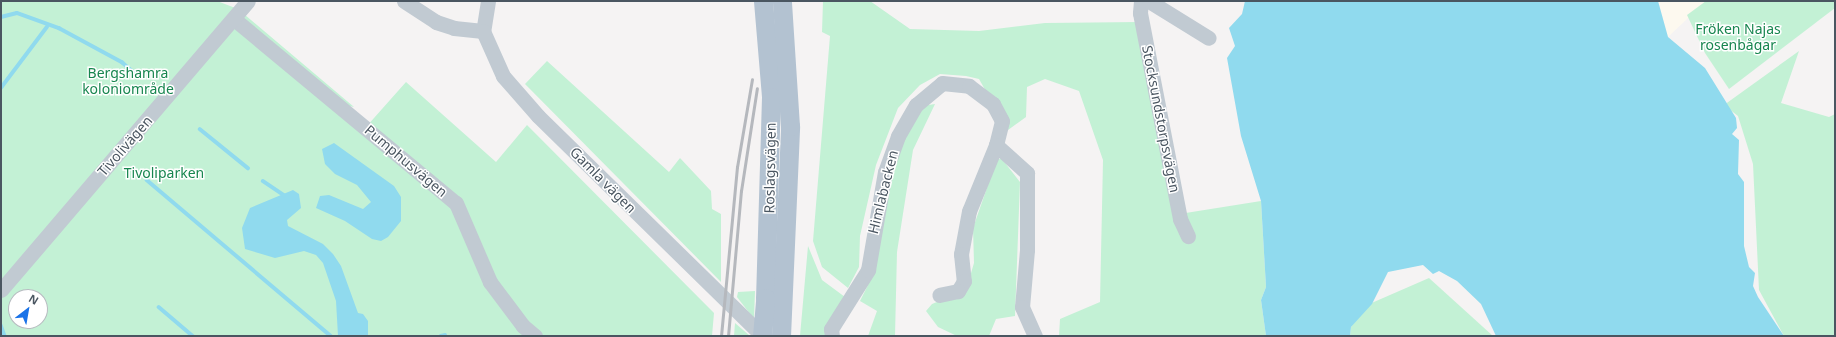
<!DOCTYPE html>
<meta charset="utf-8">
<style>
body{margin:0}
#map{position:relative;width:1836px;height:337px;overflow:hidden;background:#f5f3f3;font-family:"Noto Sans",sans-serif}
div>[style]{position:absolute}
[style*='--x']{left:calc(var(--x)*1px);top:calc(var(--y)*1px);width:calc(var(--w)*1px);rotate:calc(var(--a)*1deg)}
.commercial>*{inset:0;background:#fdf9ef}
.green>*{inset:0;background:#c3f1d5}
.water>*{inset:0;background:#90daee}
.stream>*{height:3.5px;margin:-1.75px;padding:0 1.75px;transform-origin:1.75px;border-radius:1.75px;background:#90daee}
.minor>*{height:15px;margin:-7.5px;padding:0 7.5px;transform-origin:7.5px;border-radius:7.5px;background:#c1cad2}
.major>*{height:19px;margin:-9.5px;padding:0 9.5px;transform-origin:9.5px;border-radius:9.5px;background:#b3c2d1}
.rail>*{height:3px;margin:-1.5px;padding:0 1.5px;transform-origin:1.5px;border-radius:1.5px;background:#b5b8bd}
.major-bridge>*{height:19px;margin:-9.5px;padding:0 9.5px;transform-origin:9.5px;border-radius:9.5px;background:#b3c2d1}
span{translate:-50% -50%;white-space:nowrap;text-align:center;line-height:1.15;-webkit-text-stroke:3px #fff;paint-order:stroke}
.park-label{font-size:14px;color:#17864f}
.street-label{font-size:14px;color:#4a5661}
.frame{position:absolute;inset:0;border:2px solid #4a5661;pointer-events:none}
.north{position:absolute;left:8px;top:289px;width:40px;height:40px;box-sizing:border-box;background:#fff;border:1px solid #b7bbc0;border-radius:50%;rotate:31deg;font-size:11px;font-weight:700;line-height:16px;text-align:center;color:#4a5661}
.north::after{content:'';display:block;margin:auto;width:14px;height:18px;background:#1a73e8;clip-path:polygon(50% 0,100% 100%,50% 72%,0 100%)}
</style>
<div id="map">
<div class="commercial">
<div style="clip-path:polygon(1658px 1px,1706px 1px,1668px 37px)"></div>
</div>
<div class="green">
<div style="clip-path:polygon(evenodd,1px 1px,217px 1px,238px 9px,354px 107px,337px 103px,366px 127px,406px 82px,496px 162px,527px 125px,714px 313px,712px 336px,1px 336px,1px 1px,16px 297px,40px 297px,40px 321px,16px 321px,16px 297px)"></div>
<div style="clip-path:polygon(823px 1px,870px 1px,910px 29px,979px 31px,1045px 23px,1139px 22px,1173px 215px,1261px 201px,1266px 287px,1261px 300px,1266px 336px,1059px 336px,1060px 319px,1100px 302px,1103px 160px,1079px 91px,1045px 79px,1027px 87px,1026px 117px,1008px 130px,979px 79px,966px 76px,940px 74px,920px 85px,898px 108px,876px 165px,860px 236px,859px 267px,848px 288px,822px 267px,813px 241px,830px 36px,822px 32px)"></div>
<div style="clip-path:polygon(1706px 1px,1835px 1px,1835px 8px,1729px 89px,1705px 53px,1687px 15px)"></div>
<div style="clip-path:polygon(1799px 51px,1781px 103px,1829px 117px,1835px 114px,1835px 336px,1784px 336px,1759px 290px,1753px 164px,1738px 116px,1724px 105px)"></div>
<div style="clip-path:polygon(547px 61px,669px 172px,680px 158px,711px 191px,712px 209px,721px 214px,721px 282px,525px 84px)"></div>
<div style="clip-path:polygon(935px 104px,913px 150px,897px 252px,895px 336px,868px 336px,877px 311px,860px 301px,868px 285px,886px 189px,904px 135px,922px 106px)"></div>
<div style="clip-path:polygon(997px 159px,1002px 159px,1020px 182px,1015px 316px,996px 319px,989px 336px,957px 336px,938px 327px,926px 311px,932px 304px,966px 290px,974px 263px,973px 228px)"></div>
<div style="clip-path:polygon(808px 246px,822px 280px,845px 297px,825px 336px,800px 336px)"></div>
<div style="clip-path:polygon(1429px 278px,1493px 336px,1350px 336px,1351px 327px,1367px 305px)"></div>
<div style="clip-path:polygon(755px 291px,754px 319px,737px 297px,738px 292px)"></div>
<div style="clip-path:polygon(735px 323px,750px 336px,734px 336px)"></div>
</div>
<div class="water">
<div style="clip-path:polygon(1245px 1px,1658px 1px,1668px 37px,1705px 68px,1736px 118px,1737px 128px,1732px 134px,1739px 140px,1738px 174px,1744px 182px,1744px 246px,1749px 267px,1755px 273px,1753px 286px,1758px 297px,1784px 336px,1496px 336px,1481px 304px,1457px 281px,1439px 271px,1433px 274px,1423px 265px,1388px 272px,1372px 304px,1351px 327px,1350px 336px,1266px 336px,1261px 300px,1266px 287px,1261px 201px,1241px 136px,1227px 58px,1235px 46px,1229px 28px,1242px 14px)"></div>
<div style="clip-path:polygon(334px 143px,394px 186px,401px 197px,401px 221px,388px 237px,381px 241px,372px 239px,345px 221px,316px 208px,320px 196px,329px 195px,363px 209px,371px 202px,357px 185px,335px 174px,325px 164px,322px 149px)"></div>
<div style="clip-path:polygon(293px 190px,299px 194px,301px 208px,287px 220px,288px 226px,323px 244px,333px 254px,341px 266px,358px 313px,363px 314px,368px 321px,368px 336px,338px 336px,336px 301px,323px 263px,316px 255px,304px 251px,275px 258px,245px 249px,242px 228px,250px 208px)"></div>
</div>
<div class="stream">
<div style="--x:1;--y:17;--w:16;--a:-14"></div>
<div style="--x:17;--y:13;--w:45;--a:19.7"></div>
<div style="--x:59;--y:28;--w:72;--a:28.4"></div>
<div style="--x:122;--y:62;--w:20;--a:41"></div>
<div style="--x:1;--y:88;--w:76;--a:-53"></div>
<div style="--x:200;--y:129;--w:62;--a:39.1"></div>
<div style="--x:147;--y:180;--w:241;--a:40.3"></div>
<div style="--x:263;--y:181;--w:25;--a:34"></div>
<div style="--x:159;--y:307;--w:45;--a:40.5"></div>
<div style="--x:1;--y:325;--w:12;--a:70"></div>
<div style="--x:441;--y:336;--w:4;--a:-14"></div>
</div>
<div class="minor">
<div style="--x:404;--y:1;--w:38;--a:33"></div>
<div style="--x:436;--y:22;--w:19;--a:18"></div>
<div style="--x:454;--y:28;--w:29;--a:6"></div>
<div style="--x:488;--y:1;--w:30;--a:99"></div>
<div style="--x:483;--y:31;--w:49;--a:66"></div>
<div style="--x:503;--y:76;--w:53;--a:48.8"></div>
<div style="--x:538;--y:116;--w:315;--a:44.4"></div>
<div style="--x:1141;--y:1;--w:12;--a:95"></div>
<div style="--x:1140;--y:13;--w:210;--a:79"></div>
<div style="--x:1180;--y:219;--w:19;--a:65"></div>
<div style="--x:1149;--y:1;--w:70;--a:31.7"></div>
<div style="--x:234;--y:19;--w:288;--a:39.7"></div>
<div style="--x:456;--y:203;--w:86;--a:66.7"></div>
<div style="--x:490;--y:282;--w:55;--a:53.1"></div>
<div style="--x:523;--y:326;--w:16;--a:40"></div>
<div style="--x:996;--y:145;--w:42;--a:42.1"></div>
<div style="--x:1027;--y:173;--w:77;--a:90"></div>
<div style="--x:1027;--y:250;--w:57;--a:95"></div>
<div style="--x:1022;--y:307;--w:32;--a:66"></div>
<div style="--x:1;--y:290;--w:380;--a:-49.5"></div>
<div style="--x:832;--y:336;--w:7;--a:-98"></div>
<div style="--x:831;--y:329;--w:70;--a:-57.9"></div>
<div style="--x:868;--y:270;--w:99;--a:-80.2"></div>
<div style="--x:885;--y:172;--w:38;--a:-70"></div>
<div style="--x:898;--y:136;--w:36;--a:-60"></div>
<div style="--x:916;--y:105;--w:34;--a:-40"></div>
<div style="--x:942;--y:83;--w:27;--a:6"></div>
<div style="--x:969;--y:86;--w:30;--a:37"></div>
<div style="--x:993;--y:104;--w:19;--a:62"></div>
<div style="--x:1002;--y:121;--w:25;--a:104"></div>
<div style="--x:996;--y:145;--w:71;--a:112.2"></div>
<div style="--x:969;--y:211;--w:44;--a:100.5"></div>
<div style="--x:961;--y:254;--w:27;--a:84"></div>
<div style="--x:964;--y:281;--w:12;--a:121"></div>
<div style="--x:958;--y:291;--w:19;--a:168"></div>
</div>
<div class="major">
<div style="--x:763;--y:1;--w:96;--a:85.2"></div>
<div style="--x:771;--y:97;--w:201;--a:91.7"></div>
<div style="--x:781;--y:336;--w:210;--a:-87.5"></div>
<div style="--x:790;--y:126;--w:125;--a:-93.7"></div>
</div>
<div class="rail">
<div style="--x:721;--y:336;--w:170;--a:-84.6"></div>
<div style="--x:737;--y:167;--w:89;--a:-80.3"></div>
<div style="--x:728;--y:336;--w:146;--a:-84.9"></div>
<div style="--x:741;--y:191;--w:104;--a:-81.2"></div>
</div>
<div class="major-bridge">
<div style="--x:762;--y:336;--w:38;--a:-85"></div>
</div>
<div class="park-label">
<span style="left:1738px;top:37px">Fröken Najas<br>rosenbågar</span>
<span style="left:128px;top:81px">Bergshamra<br>koloniområde</span>
<span style="left:164px;top:173px">Tivoliparken</span>
</div>
<div class="street-label">
<span style="left:1161px;top:119px;rotate:79deg">Stocksundstorpsvägen</span>
<span style="left:125px;top:146px;rotate:-49deg">Tivolivägen</span>
<span style="left:406px;top:161px;rotate:40deg">Pumphusvägen</span>
<span style="left:770px;top:168px;rotate:-89deg">Roslagsvägen</span>
<span style="left:603px;top:180px;rotate:45deg">Gamla vägen</span>
<span style="left:883px;top:192px;rotate:-76deg">Himlabacken</span>
</div>
<div class="frame"></div>
<div class="north">N</div>
</div>
